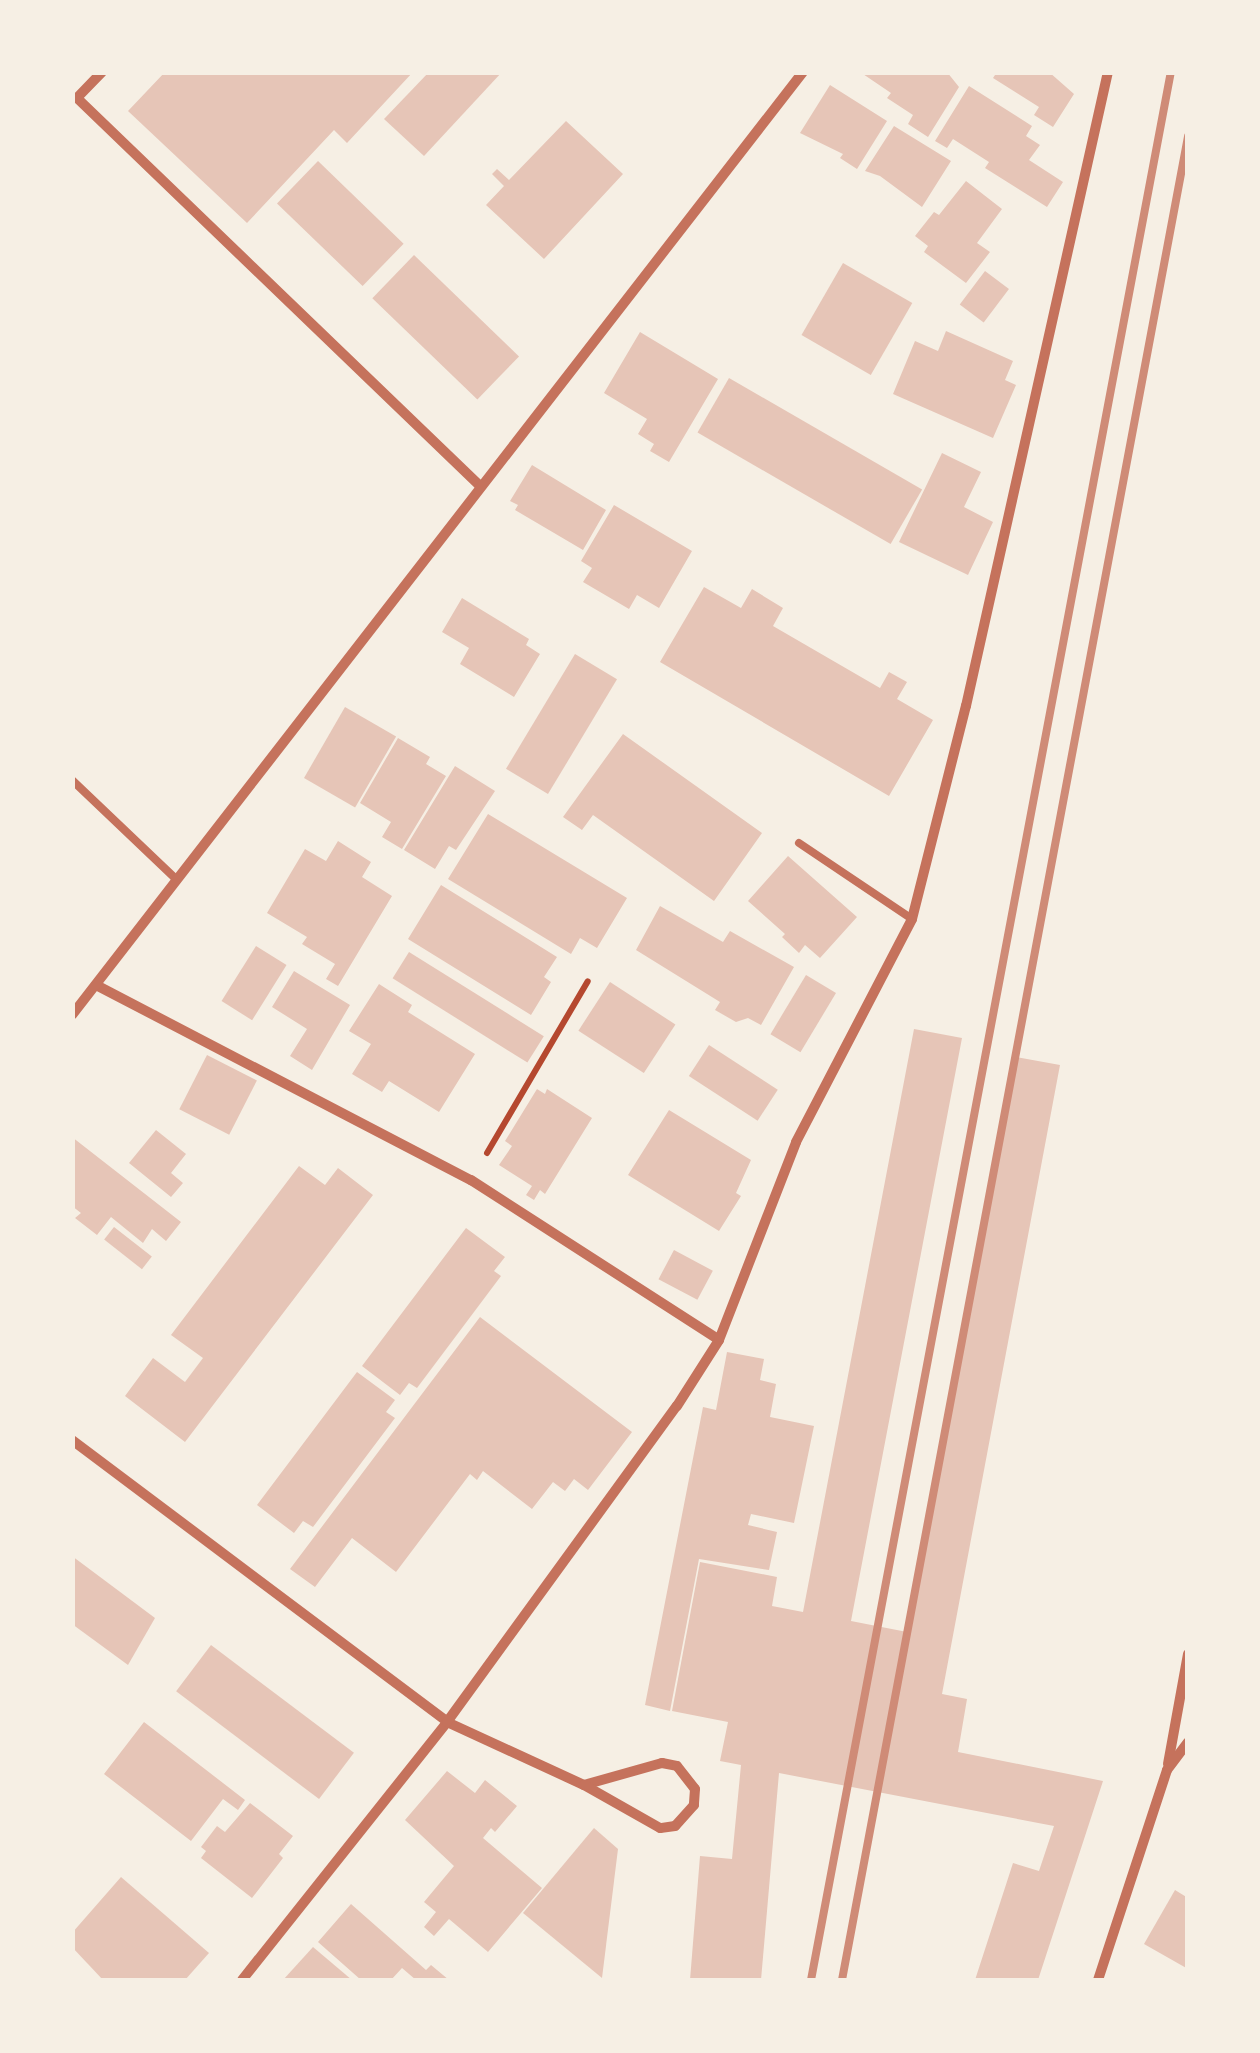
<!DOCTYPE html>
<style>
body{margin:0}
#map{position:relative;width:1260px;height:2053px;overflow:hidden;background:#f6efe4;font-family:"Nunito Sans",sans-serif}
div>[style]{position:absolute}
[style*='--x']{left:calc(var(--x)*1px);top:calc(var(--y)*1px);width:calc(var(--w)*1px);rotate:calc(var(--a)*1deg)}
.building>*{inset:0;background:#e6c5b7;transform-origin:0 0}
.path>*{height:6px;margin:-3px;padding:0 3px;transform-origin:3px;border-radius:3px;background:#b5482f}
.service>*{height:8px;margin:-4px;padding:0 4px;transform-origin:4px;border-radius:4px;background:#c5725c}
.minor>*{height:10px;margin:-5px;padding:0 5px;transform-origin:5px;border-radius:5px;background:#c5725c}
.rail>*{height:8px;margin:-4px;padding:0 4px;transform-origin:4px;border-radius:4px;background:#cf8b77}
span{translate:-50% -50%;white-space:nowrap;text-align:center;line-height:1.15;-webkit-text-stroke:9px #f6efe4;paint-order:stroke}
.frame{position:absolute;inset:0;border:75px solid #f6efe4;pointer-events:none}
</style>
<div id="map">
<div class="building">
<div style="clip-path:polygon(165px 72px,413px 72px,347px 143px,334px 130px,247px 223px,128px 111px)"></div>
<div style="clip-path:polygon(429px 72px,502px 72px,424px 156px,384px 119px)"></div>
<div style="clip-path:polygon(860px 72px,947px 72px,959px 87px,928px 137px,908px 124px,913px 115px,887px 98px,891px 93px)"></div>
<div style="clip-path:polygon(997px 72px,1049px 72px,1074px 94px,1053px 127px,1034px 115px,1039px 107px,993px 78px)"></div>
<div style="clip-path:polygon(830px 85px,887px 121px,857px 169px,840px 158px,843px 154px,800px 133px)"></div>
<div style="clip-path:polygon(969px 86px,1032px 126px,1026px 136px,1040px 145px,1029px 160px,1063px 182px,1047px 207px,985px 168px,989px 162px,953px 139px,947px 148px,935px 141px)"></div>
<div style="clip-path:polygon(566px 121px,623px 174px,544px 259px,486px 205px,504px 186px,492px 174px,497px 169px,509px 180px)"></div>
<div style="clip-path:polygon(894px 126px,951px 161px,922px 207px,880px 176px,865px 171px)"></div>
<div style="left:318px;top:161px;width:119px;height:59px;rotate:44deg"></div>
<div style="clip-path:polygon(966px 181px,1002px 209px,977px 243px,990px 252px,966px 283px,924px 252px,928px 246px,915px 236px,934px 212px,939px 215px)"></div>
<div style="left:414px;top:255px;width:146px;height:60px;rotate:44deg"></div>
<div style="left:843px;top:263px;width:80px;height:83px;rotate:30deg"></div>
<div style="left:985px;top:271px;width:30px;height:42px;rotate:37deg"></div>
<div style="clip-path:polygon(946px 331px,1013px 361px,1005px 380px,1016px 385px,993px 438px,893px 394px,915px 341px,938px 351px)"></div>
<div style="clip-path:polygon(640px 332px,718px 379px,669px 462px,650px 451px,654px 444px,638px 434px,647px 419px,604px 393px)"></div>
<div style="left:729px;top:378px;width:223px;height:63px;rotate:30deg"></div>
<div style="clip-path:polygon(942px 453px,981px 472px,964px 507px,993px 522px,968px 575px,899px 542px)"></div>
<div style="clip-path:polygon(532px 465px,606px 510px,583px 550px,515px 510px,518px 505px,510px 501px)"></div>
<div style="clip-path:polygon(614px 505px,692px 551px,659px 608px,637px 595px,629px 609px,583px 582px,592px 568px,581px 561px)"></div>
<div style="clip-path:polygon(704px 587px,741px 608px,752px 589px,783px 608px,773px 626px,880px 688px,889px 672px,907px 682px,897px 699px,933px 720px,889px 796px,660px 662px)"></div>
<div style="clip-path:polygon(462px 598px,529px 639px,526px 645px,540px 654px,514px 697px,460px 664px,469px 648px,442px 632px)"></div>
<div style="left:575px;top:654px;width:49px;height:134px;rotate:31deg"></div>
<div style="left:345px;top:707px;width:59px;height:82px;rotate:30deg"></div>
<div style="clip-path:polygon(623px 734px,762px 833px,714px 901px,593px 815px,582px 830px,563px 817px)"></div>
<div style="clip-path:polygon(398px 738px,430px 757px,426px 764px,446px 776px,402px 849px,382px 837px,391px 822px,360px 803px)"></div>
<div style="clip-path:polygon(455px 766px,495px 791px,456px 850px,449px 846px,435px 869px,404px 850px)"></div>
<div style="clip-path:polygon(488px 814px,627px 898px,597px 948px,580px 938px,571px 954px,448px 879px)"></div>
<div style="clip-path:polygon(338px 841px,371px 862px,362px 877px,392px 896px,338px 986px,326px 979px,335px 964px,302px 944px,307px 937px,267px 913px,305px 849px,326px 861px)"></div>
<div style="clip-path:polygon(788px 856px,857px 917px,820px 958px,805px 945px,799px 953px,782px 937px,785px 934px,748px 901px)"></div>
<div style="clip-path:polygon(441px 885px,557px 957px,544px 977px,551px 982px,531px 1015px,408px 939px)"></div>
<div style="clip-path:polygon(660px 906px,723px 942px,730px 931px,794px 967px,761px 1025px,748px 1018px,736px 1022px,715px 1010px,720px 1002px,636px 950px)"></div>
<div style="left:256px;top:946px;width:36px;height:65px;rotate:32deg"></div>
<div style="left:409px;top:952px;width:159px;height:31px;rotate:32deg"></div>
<div style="clip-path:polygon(294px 971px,350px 1005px,312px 1070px,290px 1056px,307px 1029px,272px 1007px)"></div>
<div style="left:806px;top:975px;width:35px;height:69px;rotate:31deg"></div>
<div style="left:610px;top:982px;width:78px;height:58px;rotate:33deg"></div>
<div style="clip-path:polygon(379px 984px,412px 1005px,408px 1012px,475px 1054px,439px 1112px,389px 1081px,382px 1092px,352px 1074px,371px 1044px,349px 1031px)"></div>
<div style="clip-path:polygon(914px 1029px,962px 1038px,851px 1621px,907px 1632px,1016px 1057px,1060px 1065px,942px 1694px,967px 1699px,958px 1752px,1103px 1781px,1038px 1980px,975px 1980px,1013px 1863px,1039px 1871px,1054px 1826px,779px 1773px,761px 1980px,690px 1980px,700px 1856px,732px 1859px,741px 1765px,720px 1761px,728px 1722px,672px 1711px,700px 1562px,777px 1577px,772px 1606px,803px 1612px)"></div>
<div style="left:709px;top:1045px;width:82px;height:37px;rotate:33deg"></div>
<div style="left:207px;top:1055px;width:56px;height:61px;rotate:27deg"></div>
<div style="clip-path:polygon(537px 1089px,545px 1094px,547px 1089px,592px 1118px,545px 1194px,540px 1190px,534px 1200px,526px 1195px,532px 1186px,499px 1165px,512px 1146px,505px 1141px)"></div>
<div style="clip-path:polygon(669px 1110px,751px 1160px,736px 1193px,741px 1196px,719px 1231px,628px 1175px)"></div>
<div style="clip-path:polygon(156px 1130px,186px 1154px,171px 1173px,183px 1183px,171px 1197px,129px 1163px)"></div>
<div style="clip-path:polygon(72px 1137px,181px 1222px,166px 1241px,152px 1229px,143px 1243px,111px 1217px,97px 1235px,75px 1218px,81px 1213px,72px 1206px)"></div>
<div style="clip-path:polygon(299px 1166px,325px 1185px,338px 1168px,373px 1195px,185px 1442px,125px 1396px,153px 1358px,185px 1382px,203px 1358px,171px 1335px)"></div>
<div style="left:114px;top:1227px;width:48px;height:16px;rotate:38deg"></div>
<div style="clip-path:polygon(466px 1228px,505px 1257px,494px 1271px,501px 1276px,417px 1388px,409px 1383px,400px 1395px,362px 1366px)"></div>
<div style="left:674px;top:1250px;width:44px;height:33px;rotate:28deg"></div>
<div style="clip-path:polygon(480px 1317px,632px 1432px,588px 1490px,574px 1479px,565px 1491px,553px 1482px,532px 1509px,483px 1471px,477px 1480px,470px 1474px,396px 1572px,352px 1538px,315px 1587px,290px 1569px)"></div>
<div style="clip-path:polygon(727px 1352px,764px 1359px,760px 1380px,776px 1384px,770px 1417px,814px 1426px,794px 1523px,751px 1514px,748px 1525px,777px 1532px,769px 1570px,699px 1559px,670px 1711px,645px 1705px,703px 1407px,716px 1410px)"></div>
<div style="clip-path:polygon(357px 1372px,395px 1400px,386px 1412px,395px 1418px,313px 1527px,303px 1521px,294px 1533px,257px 1505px)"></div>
<div style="clip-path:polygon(72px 1556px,155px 1618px,128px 1665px,72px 1624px)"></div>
<div style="left:211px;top:1645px;width:179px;height:58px;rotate:37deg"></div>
<div style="clip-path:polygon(144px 1722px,245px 1800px,238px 1810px,223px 1799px,191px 1841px,104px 1774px)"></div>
<div style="clip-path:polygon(447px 1771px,475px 1793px,485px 1780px,517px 1806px,495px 1832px,491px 1828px,483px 1838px,542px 1888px,488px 1952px,449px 1919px,434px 1936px,424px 1927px,436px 1912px,424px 1902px,454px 1866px,405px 1820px)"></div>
<div style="clip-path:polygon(250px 1803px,293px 1836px,279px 1854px,283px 1858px,252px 1898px,201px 1858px,206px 1851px,201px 1847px,217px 1826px,225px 1832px)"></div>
<div style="clip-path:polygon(594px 1828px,618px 1849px,602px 1978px,523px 1913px)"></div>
<div style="clip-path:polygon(121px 1877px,209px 1953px,185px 1980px,103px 1980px,72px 1947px,72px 1933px)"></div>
<div style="clip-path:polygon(1175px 1890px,1188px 1898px,1188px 1969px,1144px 1944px)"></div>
<div style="clip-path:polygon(351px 1904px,426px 1970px,431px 1965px,449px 1980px,416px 1980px,402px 1968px,391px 1980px,361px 1980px,318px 1942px)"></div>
<div style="clip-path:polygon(313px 1947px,352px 1980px,283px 1980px)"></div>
</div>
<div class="path">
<div style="--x:487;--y:1153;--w:199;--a:-59.6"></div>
</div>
<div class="service">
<div style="--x:72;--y:780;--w:145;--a:43.6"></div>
<div style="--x:799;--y:843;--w:136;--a:33.9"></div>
</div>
<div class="minor">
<div style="--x:102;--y:72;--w:36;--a:134"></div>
<div style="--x:77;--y:98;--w:559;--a:43.91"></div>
<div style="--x:96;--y:985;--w:423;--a:27.5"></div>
<div style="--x:471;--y:1180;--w:295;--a:32.8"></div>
<div style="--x:72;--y:1015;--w:1193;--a:-52.22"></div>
<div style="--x:72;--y:1440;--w:469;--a:36.9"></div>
<div style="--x:447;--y:1722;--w:151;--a:24.7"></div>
<div style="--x:584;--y:1785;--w:81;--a:-15.8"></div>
<div style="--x:662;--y:1763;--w:15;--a:11"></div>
<div style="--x:677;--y:1766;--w:29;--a:52"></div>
<div style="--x:695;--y:1789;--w:16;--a:94"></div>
<div style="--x:694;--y:1805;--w:28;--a:132"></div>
<div style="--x:675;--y:1826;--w:15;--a:172"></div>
<div style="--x:660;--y:1828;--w:87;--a:-150.5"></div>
<div style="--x:1168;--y:1764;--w:112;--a:-79.7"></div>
<div style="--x:242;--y:1980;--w:330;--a:-51.5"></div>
<div style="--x:447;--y:1722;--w:391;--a:-54"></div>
<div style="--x:677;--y:1406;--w:78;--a:-57.5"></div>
<div style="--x:719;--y:1340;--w:212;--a:-68.7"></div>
<div style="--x:796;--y:1142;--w:251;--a:-62.5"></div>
<div style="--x:912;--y:919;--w:220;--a:-75.8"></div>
<div style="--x:966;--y:706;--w:650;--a:-77.38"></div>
<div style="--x:1098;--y:1980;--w:221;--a:-71.8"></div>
<div style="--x:1167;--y:1770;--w:35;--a:-53"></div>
</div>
<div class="rail">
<div style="--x:811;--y:1980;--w:1942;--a:-79.32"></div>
<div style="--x:842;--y:1980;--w:1876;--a:-79.37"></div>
</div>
<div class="frame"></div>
</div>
